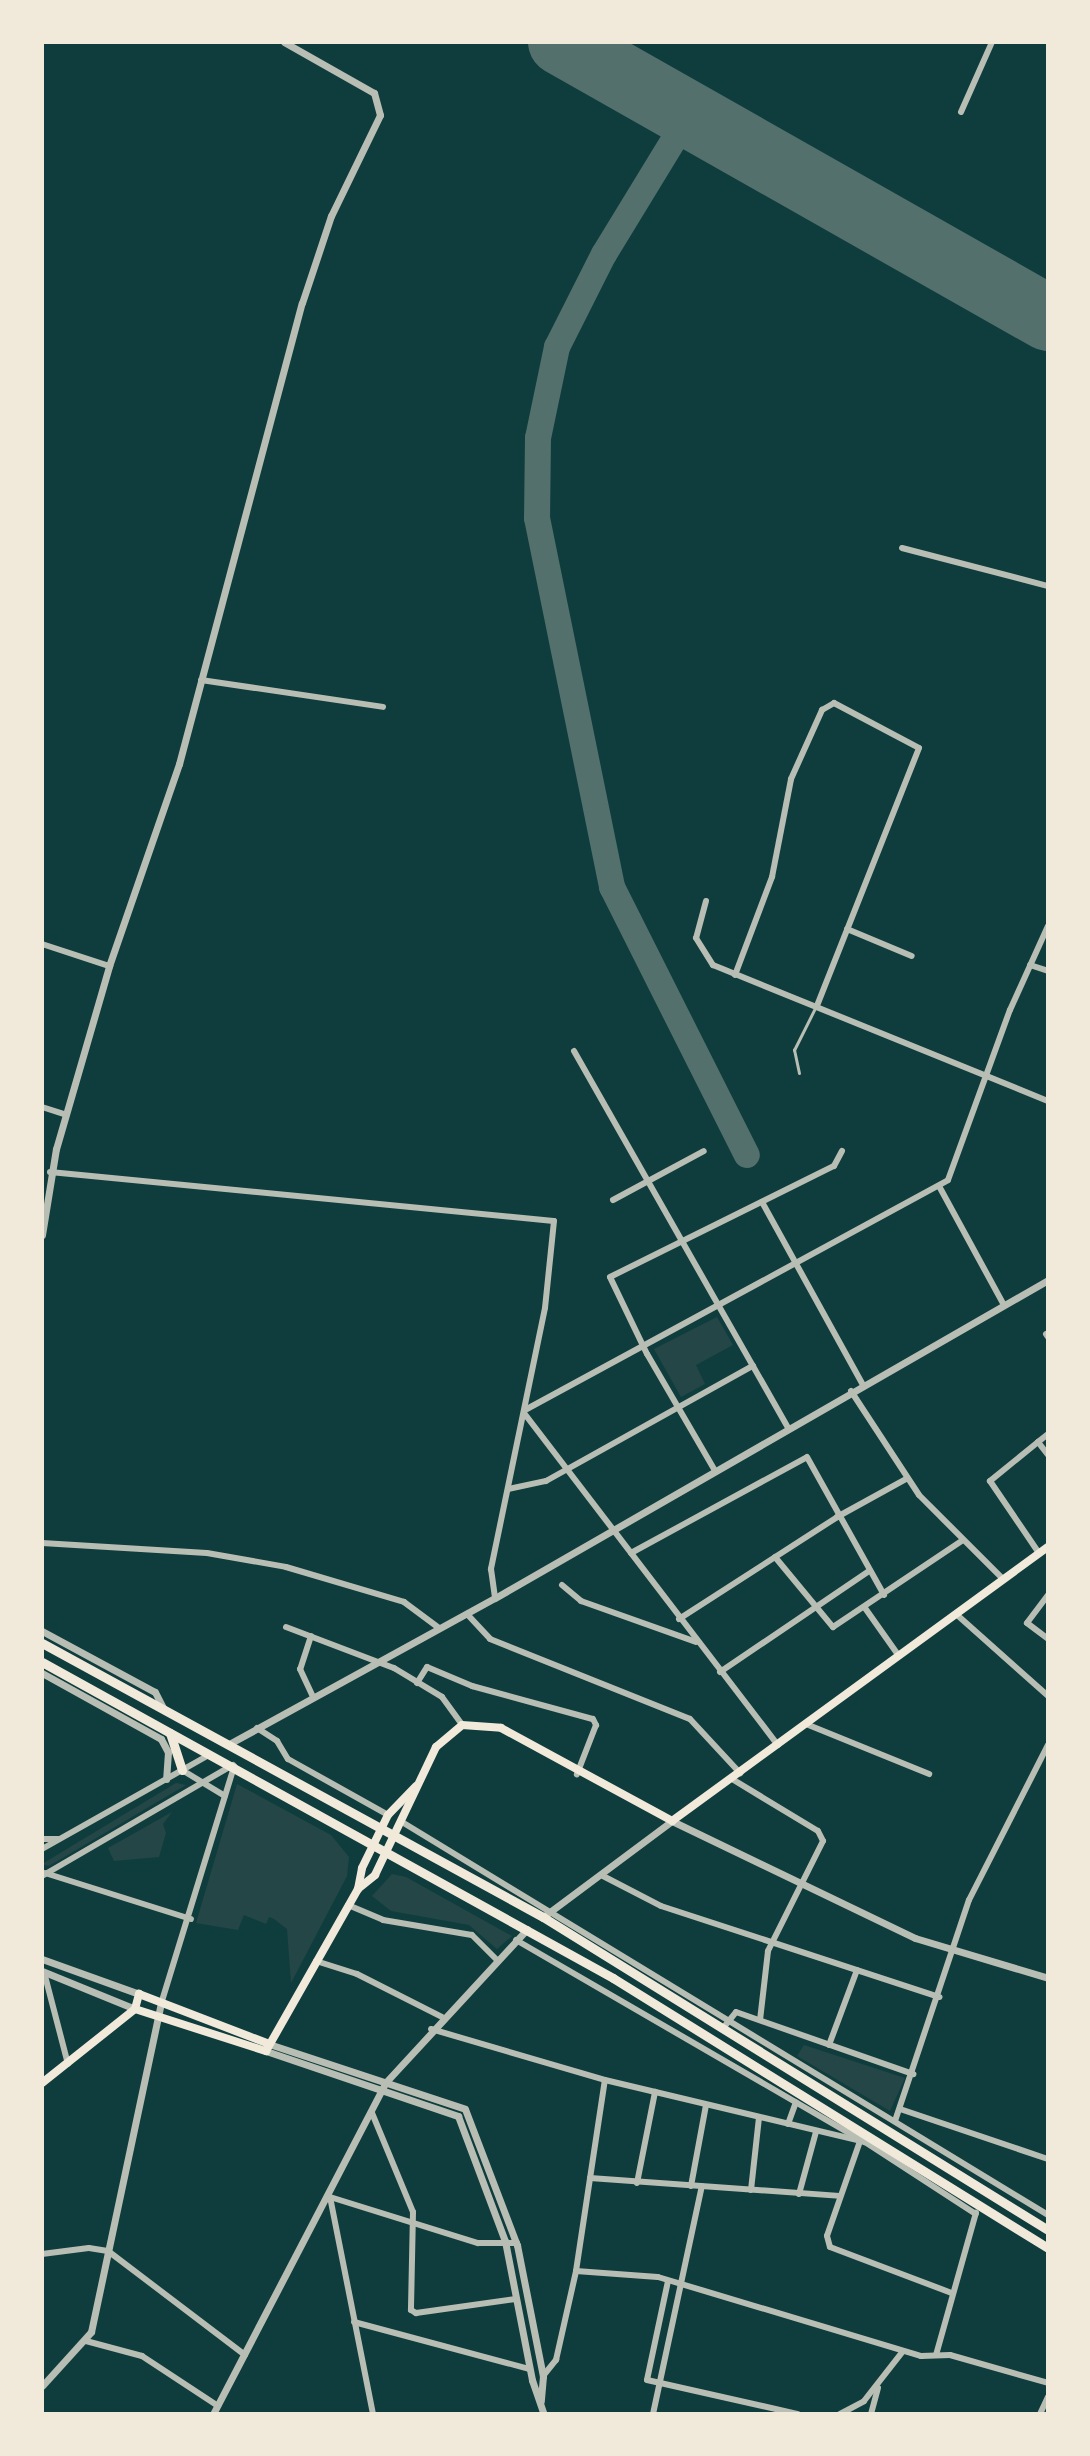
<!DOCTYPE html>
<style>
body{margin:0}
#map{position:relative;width:1090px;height:2456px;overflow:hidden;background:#0f3d3e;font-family:"Times New Roman",serif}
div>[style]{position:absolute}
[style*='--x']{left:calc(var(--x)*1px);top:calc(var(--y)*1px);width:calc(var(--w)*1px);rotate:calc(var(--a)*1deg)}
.green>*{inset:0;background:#244646}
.taxiway>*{height:26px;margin:-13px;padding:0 13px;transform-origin:13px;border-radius:13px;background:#53706d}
.runway>*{height:66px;margin:-33px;padding:0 33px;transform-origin:33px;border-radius:33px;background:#53706d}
.service>*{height:3px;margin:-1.5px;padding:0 1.5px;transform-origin:1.5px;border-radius:1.5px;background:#b8beb3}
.minor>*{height:6px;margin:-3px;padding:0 3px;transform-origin:3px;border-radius:3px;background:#b8beb3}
.tertiary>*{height:7px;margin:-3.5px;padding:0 3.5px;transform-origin:3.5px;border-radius:3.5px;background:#b8beb3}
.secondary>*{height:8px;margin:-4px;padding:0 4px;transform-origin:4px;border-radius:4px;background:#f1e9da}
.primary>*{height:9px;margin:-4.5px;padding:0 4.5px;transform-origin:4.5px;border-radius:4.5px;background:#f1e9da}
span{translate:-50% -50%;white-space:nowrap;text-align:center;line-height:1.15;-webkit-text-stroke:8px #f1e9da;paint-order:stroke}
.frame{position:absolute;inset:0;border:44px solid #f1e9da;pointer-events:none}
</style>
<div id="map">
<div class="green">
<div style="clip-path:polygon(717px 1317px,733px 1345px,696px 1365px,705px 1384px,681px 1397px,654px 1349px)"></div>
<div style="clip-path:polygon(176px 1783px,186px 1785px,49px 1866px,42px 1864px)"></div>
<div style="clip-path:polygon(237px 1784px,331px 1835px,349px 1857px,347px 1876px,291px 1983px,287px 1929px,274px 1919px,269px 1917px,266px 1924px,244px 1915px,238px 1930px,196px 1923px)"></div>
<div style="clip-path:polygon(172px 1812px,163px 1824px,166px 1833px,159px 1857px,114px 1861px,108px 1848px)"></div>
<div style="clip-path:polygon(392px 1874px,406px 1877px,512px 1936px,497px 1949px,469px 1925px,391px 1911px,372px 1896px)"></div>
<div style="clip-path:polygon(804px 2045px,905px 2078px,890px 2111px,797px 2056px)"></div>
</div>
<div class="taxiway">
<div style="--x:689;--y:115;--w:163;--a:121.4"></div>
<div style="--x:604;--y:254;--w:104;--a:116.8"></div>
<div style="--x:557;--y:347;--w:93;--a:101.8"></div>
<div style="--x:538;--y:438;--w:80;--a:90.7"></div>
<div style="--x:537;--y:518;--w:377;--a:78.5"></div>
<div style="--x:612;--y:887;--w:300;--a:63.3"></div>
</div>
<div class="runway">
<div style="--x:561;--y:42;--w:560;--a:29.54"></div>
</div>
<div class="service">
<div style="--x:799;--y:1073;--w:24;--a:-102"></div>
<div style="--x:794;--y:1050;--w:49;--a:-63.4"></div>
</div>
<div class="minor">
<div style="--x:961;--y:112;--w:77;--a:-66.1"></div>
<div style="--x:902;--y:548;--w:151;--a:14.6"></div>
<div style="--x:201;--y:680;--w:184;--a:8.4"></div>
<div style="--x:706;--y:901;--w:38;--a:105"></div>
<div style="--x:696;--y:938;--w:32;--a:58"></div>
<div style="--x:713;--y:965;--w:362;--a:22.1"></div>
<div style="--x:847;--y:929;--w:70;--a:22.6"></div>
<div style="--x:42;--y:944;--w:71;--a:18.2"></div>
<div style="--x:1030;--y:965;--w:19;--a:18"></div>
<div style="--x:735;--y:975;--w:105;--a:-69.3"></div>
<div style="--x:772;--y:877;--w:100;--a:-79"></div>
<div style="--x:791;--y:779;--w:76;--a:-65.8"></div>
<div style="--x:822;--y:710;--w:14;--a:-30"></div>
<div style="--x:834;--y:703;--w:96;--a:27.9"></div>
<div style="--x:919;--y:748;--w:277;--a:111.6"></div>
<div style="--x:574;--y:1051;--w:433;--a:60.4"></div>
<div style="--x:42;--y:1107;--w:25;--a:18"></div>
<div style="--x:50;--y:1172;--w:506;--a:5.55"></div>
<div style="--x:554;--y:1221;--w:87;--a:95.9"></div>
<div style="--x:545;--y:1308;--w:267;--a:101.7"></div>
<div style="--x:491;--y:1569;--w:29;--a:82"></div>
<div style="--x:939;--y:1186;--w:136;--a:61.4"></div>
<div style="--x:613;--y:1200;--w:103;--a:-28.3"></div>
<div style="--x:762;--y:1202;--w:209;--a:61.1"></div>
<div style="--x:1046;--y:1334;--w:4;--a:56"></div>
<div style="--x:851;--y:1391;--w:124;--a:56.8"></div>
<div style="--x:919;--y:1495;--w:119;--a:45"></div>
<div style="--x:525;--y:1410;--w:481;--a:-28.5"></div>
<div style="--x:948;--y:1180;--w:181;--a:-70"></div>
<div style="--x:1010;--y:1010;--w:92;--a:-65.7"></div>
<div style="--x:524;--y:1413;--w:418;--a:52.6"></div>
<div style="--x:1048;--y:1434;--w:13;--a:141"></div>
<div style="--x:1038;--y:1442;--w:16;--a:52"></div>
<div style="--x:1038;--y:1442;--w:62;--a:140.9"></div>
<div style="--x:990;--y:1481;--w:87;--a:55.8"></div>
<div style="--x:714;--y:1469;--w:133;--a:-120.2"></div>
<div style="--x:647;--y:1354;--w:85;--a:-115.7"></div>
<div style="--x:610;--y:1277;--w:250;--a:-26.4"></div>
<div style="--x:834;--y:1166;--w:17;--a:-62"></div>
<div style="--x:508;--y:1489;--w:39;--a:-12"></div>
<div style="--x:546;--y:1481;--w:237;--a:-29.1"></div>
<div style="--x:42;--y:1543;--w:165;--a:3.5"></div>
<div style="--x:207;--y:1553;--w:80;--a:10"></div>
<div style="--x:286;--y:1567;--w:123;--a:16.5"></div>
<div style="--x:404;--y:1602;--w:44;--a:36.6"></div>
<div style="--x:631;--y:1553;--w:200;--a:-28.6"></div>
<div style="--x:807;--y:1457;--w:158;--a:60.8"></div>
<div style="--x:775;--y:1557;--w:91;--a:50.4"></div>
<div style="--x:833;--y:1627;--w:156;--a:-33.8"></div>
<div style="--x:562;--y:1585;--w:25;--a:40"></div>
<div style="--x:581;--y:1601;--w:122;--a:19.6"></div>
<div style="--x:1048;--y:1595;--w:35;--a:127"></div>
<div style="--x:1027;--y:1623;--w:26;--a:37"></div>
<div style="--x:865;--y:1608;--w:59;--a:54.7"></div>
<div style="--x:467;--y:1614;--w:34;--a:47"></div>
<div style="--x:490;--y:1639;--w:215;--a:21.8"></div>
<div style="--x:690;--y:1719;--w:74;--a:47.2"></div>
<div style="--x:956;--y:1614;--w:123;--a:41.7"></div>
<div style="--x:679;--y:1619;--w:188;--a:-32.8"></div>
<div style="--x:837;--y:1517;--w:79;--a:-28.8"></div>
<div style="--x:286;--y:1627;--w:116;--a:20.8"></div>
<div style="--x:394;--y:1668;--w:56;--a:31.1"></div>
<div style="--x:442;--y:1697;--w:34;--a:54"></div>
<div style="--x:311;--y:1636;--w:35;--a:108"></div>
<div style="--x:300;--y:1669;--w:31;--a:65"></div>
<div style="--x:720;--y:1672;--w:180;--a:-34.1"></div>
<div style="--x:417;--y:1683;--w:19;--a:-58"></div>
<div style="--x:427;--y:1667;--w:49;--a:22.9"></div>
<div style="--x:472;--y:1686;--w:125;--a:15.3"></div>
<div style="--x:593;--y:1719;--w:7;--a:63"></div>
<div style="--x:596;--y:1725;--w:53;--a:111.2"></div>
<div style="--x:806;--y:1724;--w:133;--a:22.1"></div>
<div style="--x:257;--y:1728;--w:24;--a:33"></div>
<div style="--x:277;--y:1741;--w:21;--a:59"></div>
<div style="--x:288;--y:1759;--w:115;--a:29.2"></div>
<div style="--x:182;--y:1770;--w:50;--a:31.2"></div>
<div style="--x:732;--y:1779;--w:100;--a:31.2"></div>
<div style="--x:818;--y:1831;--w:11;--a:63"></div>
<div style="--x:823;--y:1841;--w:123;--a:116.6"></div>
<div style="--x:768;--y:1951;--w:69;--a:96.6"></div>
<div style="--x:402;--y:1822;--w:756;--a:31.31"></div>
<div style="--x:42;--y:1839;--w:16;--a:0"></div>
<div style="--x:42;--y:1849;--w:192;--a:-29.4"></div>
<div style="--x:45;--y:1873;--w:153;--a:17.5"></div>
<div style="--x:42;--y:1876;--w:221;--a:-30.2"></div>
<div style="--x:603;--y:1876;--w:65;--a:27.3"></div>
<div style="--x:661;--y:1906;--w:293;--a:18.1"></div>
<div style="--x:348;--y:1905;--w:38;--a:23"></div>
<div style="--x:383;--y:1920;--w:90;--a:9.6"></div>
<div style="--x:472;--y:1935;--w:35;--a:45"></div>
<div style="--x:516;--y:1940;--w:403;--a:30.1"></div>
<div style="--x:865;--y:2142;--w:132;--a:33"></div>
<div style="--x:316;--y:1961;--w:43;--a:17.6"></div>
<div style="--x:357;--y:1974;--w:95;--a:26.8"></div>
<div style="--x:44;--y:1972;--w:95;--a:75.4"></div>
<div style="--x:161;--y:2004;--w:249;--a:-72.9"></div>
<div style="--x:724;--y:2027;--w:19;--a:-51"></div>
<div style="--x:736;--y:2012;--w:188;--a:19.3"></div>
<div style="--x:431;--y:2029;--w:181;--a:16.3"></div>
<div style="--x:605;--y:2080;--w:267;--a:13.4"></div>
<div style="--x:829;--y:2045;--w:80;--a:-69.5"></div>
<div style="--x:900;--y:2109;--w:156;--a:18.7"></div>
<div style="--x:372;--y:2113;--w:107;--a:67.5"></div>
<div style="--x:413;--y:2212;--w:98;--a:91.2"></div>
<div style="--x:411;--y:2310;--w:6;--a:31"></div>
<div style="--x:416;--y:2313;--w:101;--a:-8"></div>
<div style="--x:895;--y:2121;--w:233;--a:-71.5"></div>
<div style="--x:969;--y:1900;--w:174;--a:-63"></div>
<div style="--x:788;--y:2124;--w:23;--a:-70"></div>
<div style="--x:859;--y:2144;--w:97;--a:109.2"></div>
<div style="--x:827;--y:2236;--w:11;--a:75"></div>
<div style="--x:830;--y:2247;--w:130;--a:20.7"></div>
<div style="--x:590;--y:2178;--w:250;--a:4.1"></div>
<div style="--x:637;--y:2183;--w:93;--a:-78.8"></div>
<div style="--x:691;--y:2186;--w:82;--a:-79.5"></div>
<div style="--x:751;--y:2190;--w:73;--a:-83.7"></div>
<div style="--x:799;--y:2194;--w:64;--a:-74.7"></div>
<div style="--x:42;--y:2254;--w:47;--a:-7.3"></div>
<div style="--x:89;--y:2248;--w:19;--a:9"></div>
<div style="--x:108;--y:2251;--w:172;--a:37.2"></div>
<div style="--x:576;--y:2271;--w:82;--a:4.2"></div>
<div style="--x:658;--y:2277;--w:275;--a:16.7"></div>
<div style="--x:921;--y:2356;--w:29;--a:-2"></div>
<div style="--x:950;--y:2355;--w:102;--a:15.9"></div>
<div style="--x:668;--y:2281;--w:101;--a:102"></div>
<div style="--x:647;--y:2380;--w:155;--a:12.7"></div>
<div style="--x:354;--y:2322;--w:182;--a:15"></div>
<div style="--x:86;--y:2341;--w:58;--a:15"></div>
<div style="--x:142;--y:2356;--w:91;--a:33.3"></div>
<div style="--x:936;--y:2355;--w:148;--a:-74.3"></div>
<div style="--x:543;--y:2376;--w:21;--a:-51"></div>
<div style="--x:556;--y:2360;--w:91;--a:-77.3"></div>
<div style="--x:576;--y:2271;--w:193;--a:-81.4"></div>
<div style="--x:373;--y:2414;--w:221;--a:-101.2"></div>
<div style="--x:330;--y:2197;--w:155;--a:17.3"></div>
<div style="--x:478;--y:2243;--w:39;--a:0"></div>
<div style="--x:653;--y:2414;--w:233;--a:-77.9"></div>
<div style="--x:840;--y:2414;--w:27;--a:-28"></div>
<div style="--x:864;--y:2401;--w:63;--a:-52"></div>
<div style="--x:871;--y:2414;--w:27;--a:-75"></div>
<div style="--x:1040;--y:2414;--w:19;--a:-65"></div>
</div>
<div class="tertiary">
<div style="--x:42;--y:1235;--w:87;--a:-80.8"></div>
<div style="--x:56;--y:1149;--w:191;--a:-73.8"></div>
<div style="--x:109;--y:966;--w:214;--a:-70.9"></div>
<div style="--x:179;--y:764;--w:477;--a:-75.1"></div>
<div style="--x:302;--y:303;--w:92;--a:-71.6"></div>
<div style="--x:331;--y:216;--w:112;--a:-64.1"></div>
<div style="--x:380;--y:115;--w:23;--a:-105"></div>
<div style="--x:374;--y:93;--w:103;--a:-150.5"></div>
<div style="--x:42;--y:1631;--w:128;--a:28.4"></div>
<div style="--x:155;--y:1692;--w:20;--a:63"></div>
<div style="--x:42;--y:1673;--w:136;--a:29"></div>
<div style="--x:161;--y:1739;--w:15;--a:62"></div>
<div style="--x:168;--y:1752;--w:27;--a:94"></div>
<div style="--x:229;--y:1744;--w:303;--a:-28.8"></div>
<div style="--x:495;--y:1598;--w:638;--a:-29.9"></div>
<div style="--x:543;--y:1917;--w:161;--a:-36.7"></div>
<div style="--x:672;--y:1821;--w:270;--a:25.7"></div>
<div style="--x:915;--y:1938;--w:139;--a:16.7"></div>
<div style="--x:42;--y:1959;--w:103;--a:19.8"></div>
<div style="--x:42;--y:1971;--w:100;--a:22.2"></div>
<div style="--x:269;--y:2044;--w:206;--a:18.3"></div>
<div style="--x:465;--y:2109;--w:146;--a:69.1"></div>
<div style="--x:517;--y:2245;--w:134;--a:78.8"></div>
<div style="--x:543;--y:2376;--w:25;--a:95"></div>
<div style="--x:266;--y:2051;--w:203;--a:18.7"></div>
<div style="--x:458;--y:2116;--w:134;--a:69.4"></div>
<div style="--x:505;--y:2241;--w:142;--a:79"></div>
<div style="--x:532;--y:2380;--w:36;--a:71"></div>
<div style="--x:42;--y:2386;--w:73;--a:-47.8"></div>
<div style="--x:91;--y:2332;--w:335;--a:-78"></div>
<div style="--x:213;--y:2414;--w:374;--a:-62.5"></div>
<div style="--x:386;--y:2082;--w:208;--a:-47.3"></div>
</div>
<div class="secondary">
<div style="--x:358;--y:1889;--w:22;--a:-39"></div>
<div style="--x:375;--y:1875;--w:142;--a:-64.5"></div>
<div style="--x:436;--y:1747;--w:34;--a:-40"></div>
<div style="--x:462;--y:1725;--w:39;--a:4"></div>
<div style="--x:501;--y:1728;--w:195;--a:28.5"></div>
<div style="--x:672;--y:1821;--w:465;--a:-36.1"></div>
<div style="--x:135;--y:2009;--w:138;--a:17.8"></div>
<div style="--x:266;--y:2051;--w:186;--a:-60.4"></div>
<div style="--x:358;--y:1889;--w:21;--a:-79"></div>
<div style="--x:362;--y:1868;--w:59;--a:-63.9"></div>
<div style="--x:388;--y:1815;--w:40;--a:-46"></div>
<div style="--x:42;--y:2083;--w:119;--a:-38.5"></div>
<div style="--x:135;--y:2009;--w:16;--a:-75"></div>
<div style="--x:139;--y:1994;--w:139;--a:21"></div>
</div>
<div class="primary">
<div style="--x:42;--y:1643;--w:571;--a:28.67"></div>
<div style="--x:543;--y:1917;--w:594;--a:31.79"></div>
<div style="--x:42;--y:1662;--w:653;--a:28.96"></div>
<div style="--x:613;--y:1978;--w:512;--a:31.83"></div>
<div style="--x:170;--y:1733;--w:39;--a:72"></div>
</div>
<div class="frame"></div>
</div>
